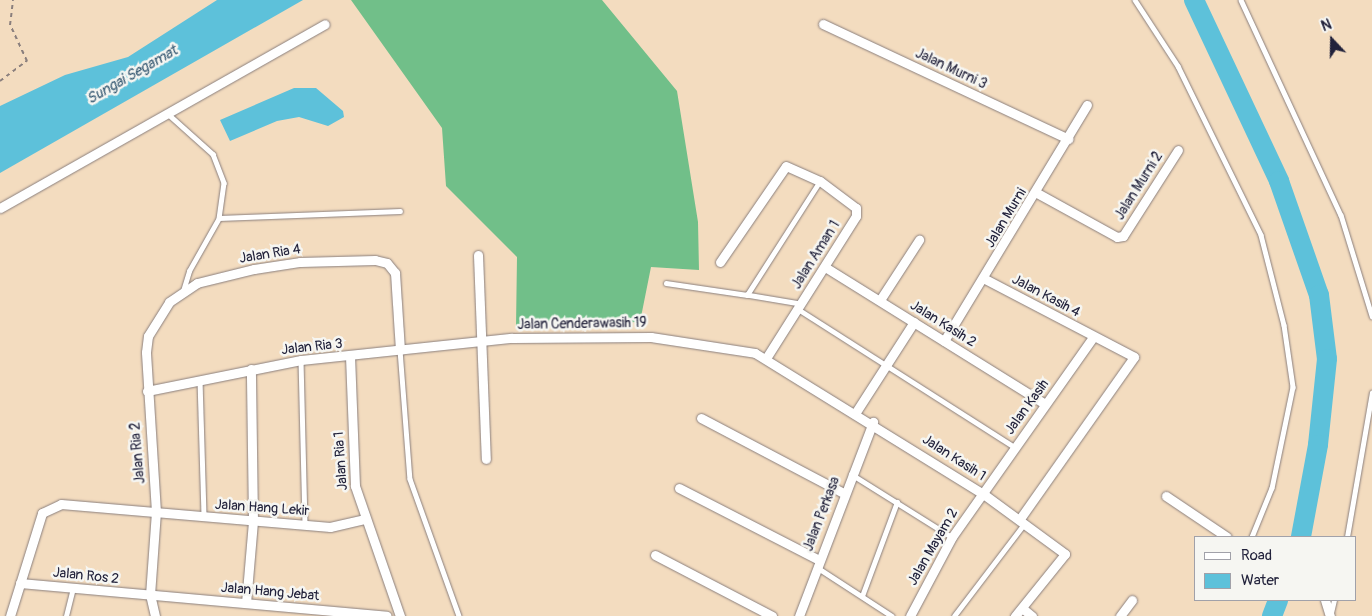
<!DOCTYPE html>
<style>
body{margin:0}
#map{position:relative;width:1372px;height:616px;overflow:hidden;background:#f3dcbf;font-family:Pangolin,sans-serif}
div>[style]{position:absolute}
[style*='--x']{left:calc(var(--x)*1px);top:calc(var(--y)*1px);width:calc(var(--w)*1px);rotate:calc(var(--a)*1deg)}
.forest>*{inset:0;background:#71bf89}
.water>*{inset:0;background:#5dc1da}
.river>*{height:20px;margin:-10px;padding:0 10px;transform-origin:10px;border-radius:10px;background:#5dc1da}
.path>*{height:2px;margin-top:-1px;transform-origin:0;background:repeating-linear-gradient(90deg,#8a7f7d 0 4px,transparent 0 8px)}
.roads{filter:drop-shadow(0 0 1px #8a7f7d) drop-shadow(0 0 1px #8a7f7d)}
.service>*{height:4.5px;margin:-2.25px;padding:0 2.25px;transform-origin:2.25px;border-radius:2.25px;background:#fff}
.minor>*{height:9px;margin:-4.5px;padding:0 4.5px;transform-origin:4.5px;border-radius:4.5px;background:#fff}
span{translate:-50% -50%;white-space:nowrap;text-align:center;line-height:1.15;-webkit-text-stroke:5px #f6f6f2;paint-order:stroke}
.street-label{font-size:14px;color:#22223b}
.water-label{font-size:15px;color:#375a73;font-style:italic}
.legend{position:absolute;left:1194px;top:536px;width:162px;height:65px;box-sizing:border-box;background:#f6f6f2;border:1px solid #a1a1a9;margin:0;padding:6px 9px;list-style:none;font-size:15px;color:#22223b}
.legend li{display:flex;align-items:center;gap:10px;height:25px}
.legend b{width:25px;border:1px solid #a1a1a9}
.north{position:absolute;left:1307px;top:15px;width:50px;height:50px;-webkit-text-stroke:4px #f6f6f2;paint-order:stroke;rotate:339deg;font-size:14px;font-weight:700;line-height:20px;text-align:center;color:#22223b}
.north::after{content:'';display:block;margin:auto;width:18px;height:22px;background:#22223b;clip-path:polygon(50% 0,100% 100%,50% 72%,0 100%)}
</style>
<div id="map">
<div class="forest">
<div style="clip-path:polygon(351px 0,602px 0,677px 91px,698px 222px,699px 270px,651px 267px,640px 322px,516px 326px,517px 257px,446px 186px,442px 128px)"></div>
</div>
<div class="water">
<div style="clip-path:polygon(217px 0,303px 0,0 173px,0 106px,65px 75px,128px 57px)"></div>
<div style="clip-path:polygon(294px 88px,316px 88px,343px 111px,344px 117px,328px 126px,299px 117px,277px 121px,230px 141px,220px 120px)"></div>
</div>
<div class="river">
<div style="--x:1194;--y:0;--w:200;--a:64.8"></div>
<div style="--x:1279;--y:181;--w:121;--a:70.7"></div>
<div style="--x:1319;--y:295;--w:64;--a:82.9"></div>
<div style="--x:1327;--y:359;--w:86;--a:96"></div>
<div style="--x:1318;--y:445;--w:94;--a:100.5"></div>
<div style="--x:1272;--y:616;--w:17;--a:-69"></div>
</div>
<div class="path">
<div style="--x:0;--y:81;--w:34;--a:-37"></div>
<div style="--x:27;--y:61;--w:40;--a:-115"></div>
<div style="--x:10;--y:25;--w:25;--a:-83"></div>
</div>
<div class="roads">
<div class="service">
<div style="--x:1135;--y:0;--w:79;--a:56.9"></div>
<div style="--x:1178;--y:66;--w:188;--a:63.8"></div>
<div style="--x:1261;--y:235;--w:93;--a:75.7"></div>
<div style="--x:1284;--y:325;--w:63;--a:81.7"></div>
<div style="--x:1293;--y:387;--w:103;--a:101.7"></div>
<div style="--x:1272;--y:488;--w:53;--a:112.2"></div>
<div style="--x:1241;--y:0;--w:237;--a:65.1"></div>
<div style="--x:1341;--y:215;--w:106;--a:72.9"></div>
<div style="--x:167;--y:113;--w:62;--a:41.7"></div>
<div style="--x:213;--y:154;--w:31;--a:69"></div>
<div style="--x:224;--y:183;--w:35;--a:98"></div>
<div style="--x:666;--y:283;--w:82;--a:8.4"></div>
<div style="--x:183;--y:291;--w:21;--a:-73"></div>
<div style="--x:189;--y:271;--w:61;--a:-60.5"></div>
<div style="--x:219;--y:218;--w:181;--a:-2.2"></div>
<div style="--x:800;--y:304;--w:54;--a:-170.4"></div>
<div style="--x:747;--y:295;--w:135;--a:-57.4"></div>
<div style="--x:798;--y:309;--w:257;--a:32.5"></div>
<div style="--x:400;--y:350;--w:129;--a:85.6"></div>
<div style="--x:410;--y:479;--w:145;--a:70.3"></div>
<div style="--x:301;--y:360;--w:165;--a:88.6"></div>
<div style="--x:200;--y:380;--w:136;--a:88.3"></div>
<div style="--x:851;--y:474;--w:119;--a:32"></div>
<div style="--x:1347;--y:537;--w:146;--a:-80.2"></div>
<div style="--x:818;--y:568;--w:88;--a:33"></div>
<div style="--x:862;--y:596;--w:100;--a:-69.6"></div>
<div style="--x:1331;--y:613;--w:13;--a:-77"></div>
<div style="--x:66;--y:616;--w:29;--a:-76"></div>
<div style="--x:954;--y:616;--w:116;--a:-52.7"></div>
</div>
<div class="minor">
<div style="--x:823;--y:24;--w:271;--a:25.1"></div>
<div style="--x:1037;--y:193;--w:91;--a:28.8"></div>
<div style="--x:1117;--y:237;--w:6;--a:-9"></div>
<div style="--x:1123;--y:236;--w:102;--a:-57.4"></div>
<div style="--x:0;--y:208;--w:373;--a:-29.5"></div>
<div style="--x:478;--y:255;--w:204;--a:87.8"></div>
<div style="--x:720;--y:262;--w:116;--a:-55.5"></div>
<div style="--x:786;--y:166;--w:37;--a:24"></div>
<div style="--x:820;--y:181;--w:45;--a:36.9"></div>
<div style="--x:856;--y:208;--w:8;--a:90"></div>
<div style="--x:856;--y:216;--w:167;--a:122.3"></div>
<div style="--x:825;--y:267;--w:259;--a:31.9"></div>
<div style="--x:985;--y:279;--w:168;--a:27.6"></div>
<div style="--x:1134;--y:357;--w:199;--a:125.2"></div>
<div style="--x:880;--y:300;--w:72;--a:-57"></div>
<div style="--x:944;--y:341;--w:276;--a:-58.8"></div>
<div style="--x:350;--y:356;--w:130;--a:87.8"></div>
<div style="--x:355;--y:486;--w:138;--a:70.9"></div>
<div style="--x:147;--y:391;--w:157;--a:-11.4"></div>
<div style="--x:301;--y:360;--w:212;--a:-6"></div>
<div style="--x:512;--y:338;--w:139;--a:-0.4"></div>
<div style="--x:651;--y:337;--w:105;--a:8.7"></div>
<div style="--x:755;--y:353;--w:267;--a:31.7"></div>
<div style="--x:982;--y:493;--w:103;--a:36.3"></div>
<div style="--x:1065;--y:554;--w:80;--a:128.9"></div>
<div style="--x:856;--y:412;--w:107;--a:-57.2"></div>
<div style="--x:701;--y:418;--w:161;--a:27.8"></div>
<div style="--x:679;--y:488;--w:157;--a:27.2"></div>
<div style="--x:1166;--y:496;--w:73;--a:33.9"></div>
<div style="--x:655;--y:555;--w:132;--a:27.5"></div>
<div style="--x:20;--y:583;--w:368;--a:5.1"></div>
<div style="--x:1325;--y:600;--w:17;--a:73"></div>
<div style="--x:246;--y:603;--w:82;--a:-85.1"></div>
<div style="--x:253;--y:521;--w:152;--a:-90.8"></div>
<div style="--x:1022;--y:608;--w:13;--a:39"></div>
<div style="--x:10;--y:616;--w:108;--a:-72.7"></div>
<div style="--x:42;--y:513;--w:21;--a:-25"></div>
<div style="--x:61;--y:504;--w:270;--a:4.9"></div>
<div style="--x:330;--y:527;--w:35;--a:-13"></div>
<div style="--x:155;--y:616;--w:22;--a:-103"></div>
<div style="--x:150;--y:595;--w:83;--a:-85.9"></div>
<div style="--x:156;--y:512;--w:160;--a:-93.6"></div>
<div style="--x:146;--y:352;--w:16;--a:-83"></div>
<div style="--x:148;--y:336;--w:40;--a:-58"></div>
<div style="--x:169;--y:302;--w:34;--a:-34"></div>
<div style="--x:197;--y:283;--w:59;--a:-13.8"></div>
<div style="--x:254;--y:269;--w:47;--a:-8.7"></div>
<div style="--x:300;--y:262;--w:75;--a:-1.5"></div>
<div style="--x:375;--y:260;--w:12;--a:14"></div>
<div style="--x:387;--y:263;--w:13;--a:51"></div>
<div style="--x:395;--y:273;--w:77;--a:86.3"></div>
<div style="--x:799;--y:616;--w:208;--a:-69.1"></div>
<div style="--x:910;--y:616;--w:89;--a:-62"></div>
<div style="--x:952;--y:537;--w:245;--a:-54.8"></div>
<div style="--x:1120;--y:616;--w:20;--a:-53"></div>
</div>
</div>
<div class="street-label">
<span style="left:951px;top:69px;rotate:25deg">Jalan Murni 3</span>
<span style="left:1139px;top:186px;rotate:-58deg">Jalan Murni 2</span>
<span style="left:1006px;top:218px;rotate:-59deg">Jalan Murni</span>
<span style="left:270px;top:254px;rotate:-9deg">Jalan Ria 4</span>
<span style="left:816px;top:255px;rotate:-58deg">Jalan Aman 1</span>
<span style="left:1046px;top:296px;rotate:28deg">Jalan Kasih 4</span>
<span style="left:582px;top:324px;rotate:-1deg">Jalan Cenderawasih 19</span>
<span style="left:943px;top:324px;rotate:32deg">Jalan Kasih 2</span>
<span style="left:312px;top:347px;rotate:-6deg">Jalan Ria 3</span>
<span style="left:1027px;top:407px;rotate:-54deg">Jalan Kasih</span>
<span style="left:138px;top:453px;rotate:-95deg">Jalan Ria 2</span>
<span style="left:954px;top:458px;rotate:33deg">Jalan Kasih 1</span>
<span style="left:341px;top:461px;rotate:-94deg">Jalan Ria 1</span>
<span style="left:262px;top:508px;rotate:4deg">Jalan Hang Lekir</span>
<span style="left:822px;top:514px;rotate:-69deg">Jalan Perkasa</span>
<span style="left:933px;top:547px;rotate:-60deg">Jalan Mayam 2</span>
<span style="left:86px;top:576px;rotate:6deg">Jalan Ros 2</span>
<span style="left:270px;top:592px;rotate:5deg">Jalan Hang Jebat</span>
</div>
<div class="water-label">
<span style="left:132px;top:75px;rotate:-30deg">Sungai Segamat</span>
</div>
<ul class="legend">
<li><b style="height:6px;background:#fff"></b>Road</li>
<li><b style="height:14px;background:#5dc1da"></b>Water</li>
</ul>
<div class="north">N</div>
</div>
